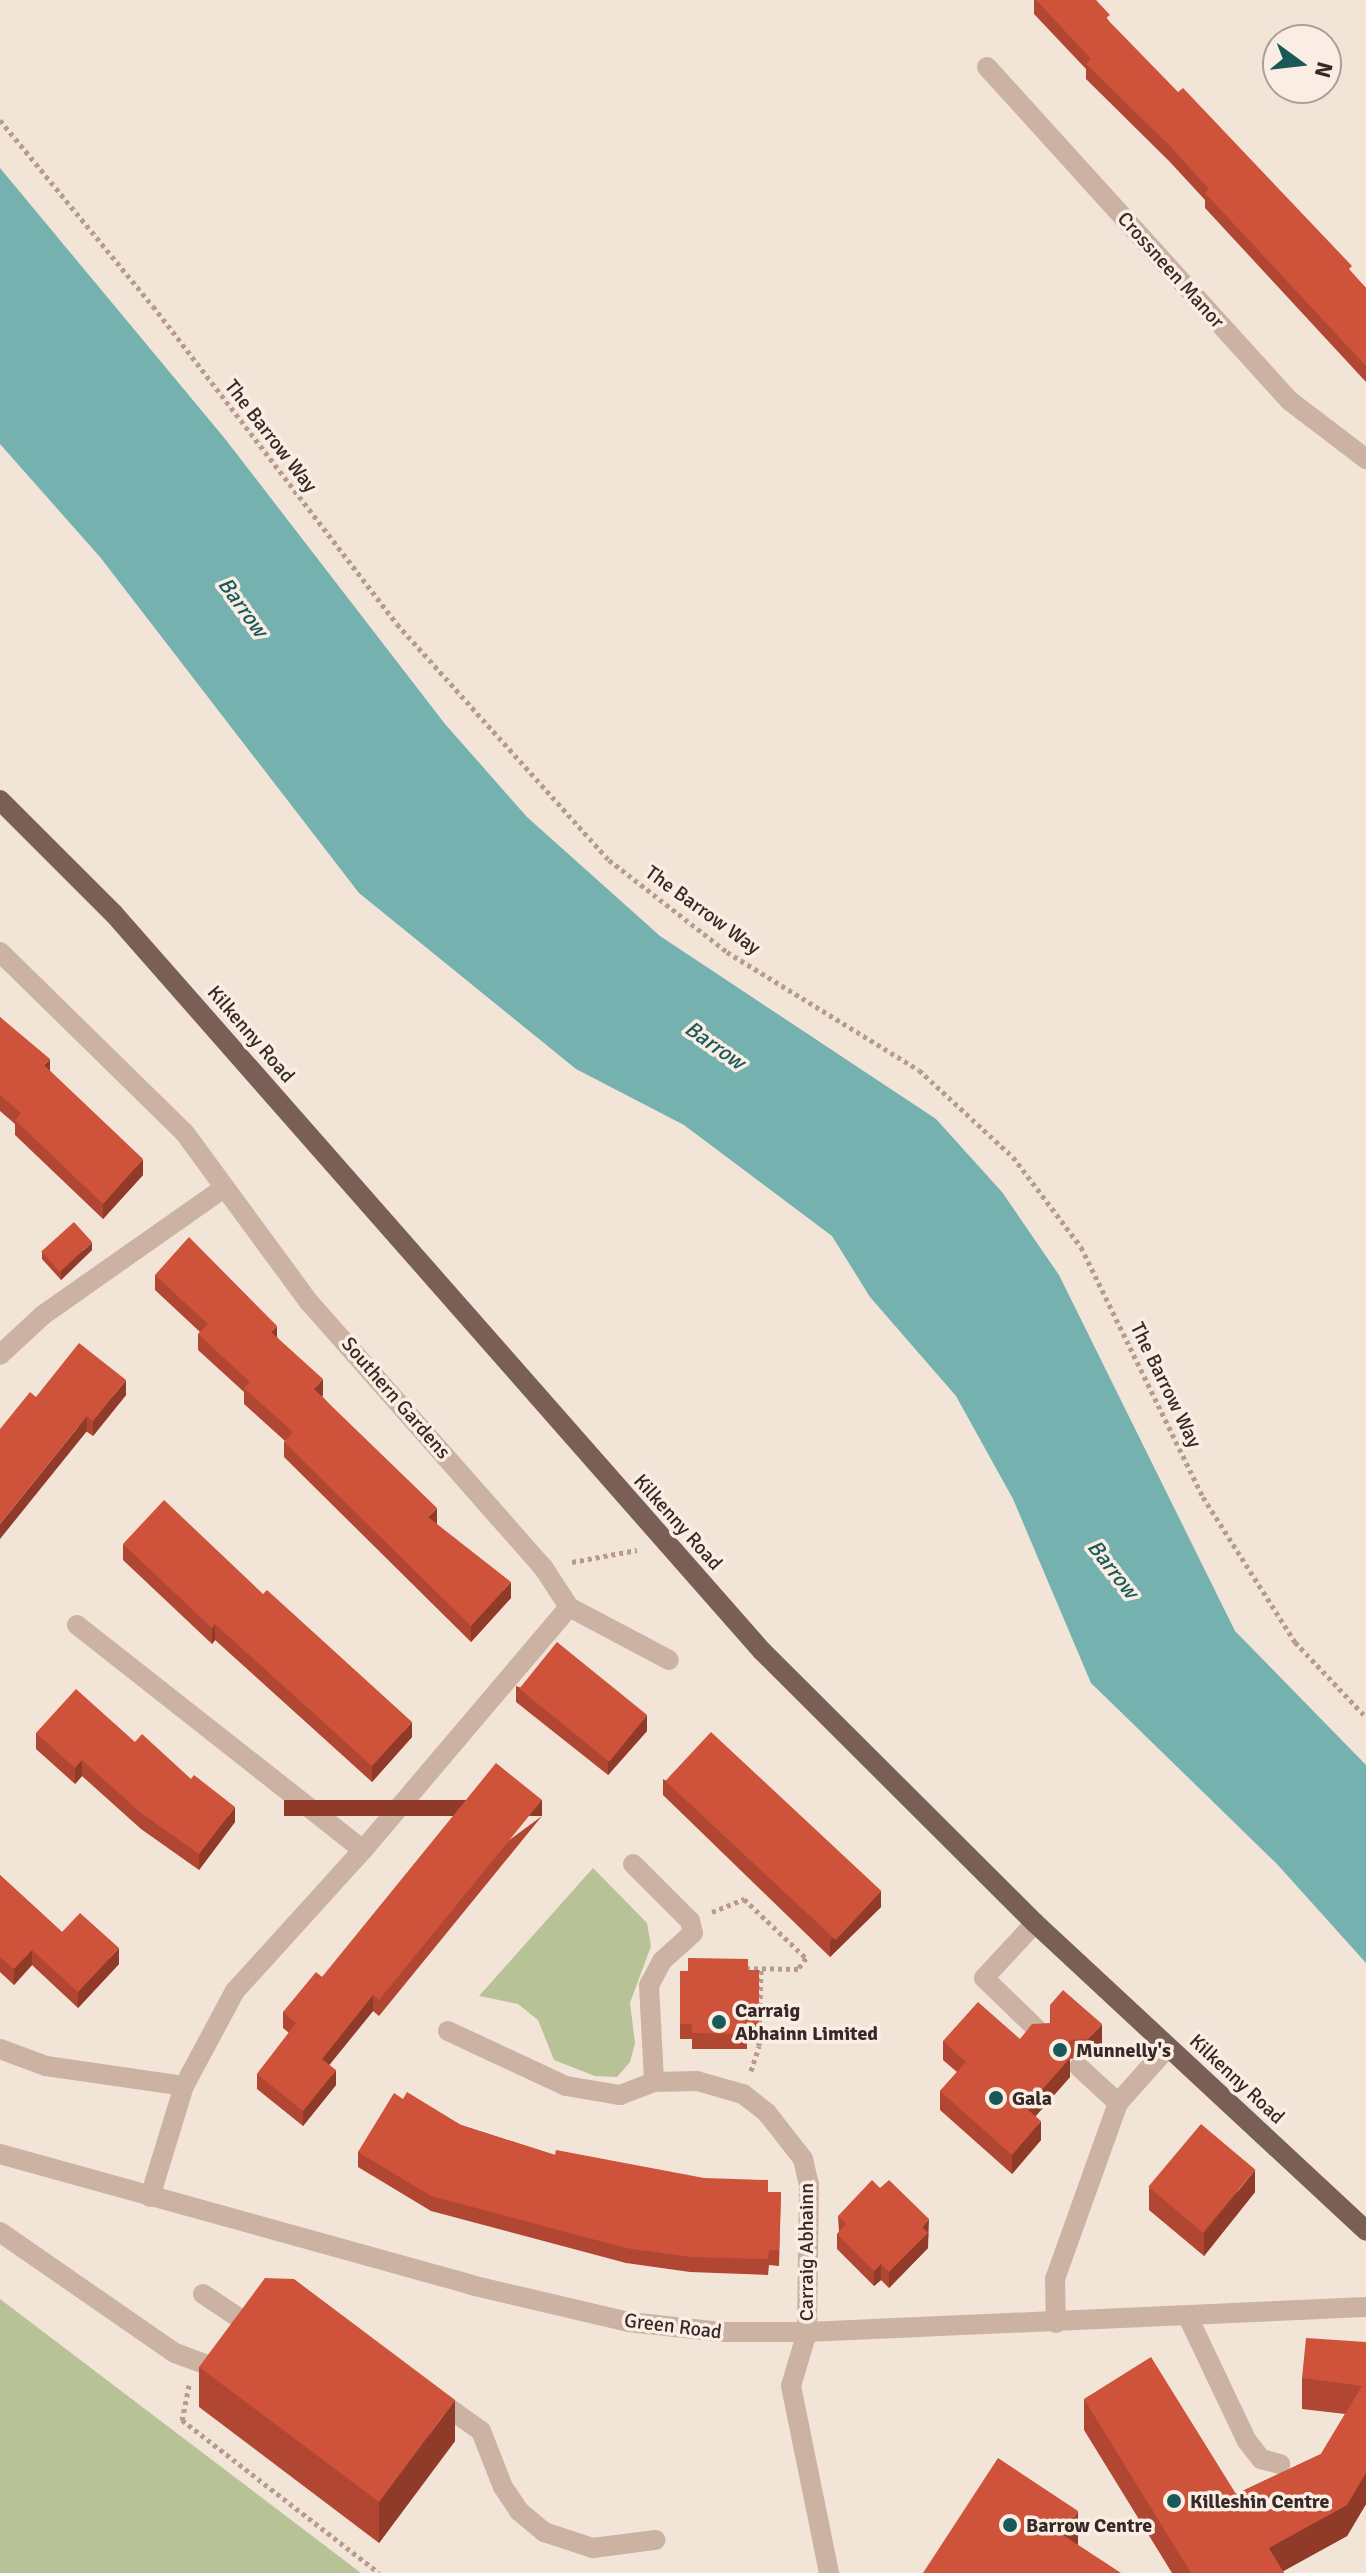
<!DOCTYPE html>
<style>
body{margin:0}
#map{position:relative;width:1366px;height:2573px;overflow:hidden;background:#f3e4d8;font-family:Signika,sans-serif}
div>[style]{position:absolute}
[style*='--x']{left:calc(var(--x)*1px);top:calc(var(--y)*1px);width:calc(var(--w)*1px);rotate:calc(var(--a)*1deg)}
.green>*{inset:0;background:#b7c297}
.water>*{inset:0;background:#75b1af}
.path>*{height:5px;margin-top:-2.5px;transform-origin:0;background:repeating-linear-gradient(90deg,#b79c8d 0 4px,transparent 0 8px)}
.minor>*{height:20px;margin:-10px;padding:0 10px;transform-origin:10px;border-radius:10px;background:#cbb2a3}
.major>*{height:20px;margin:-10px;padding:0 10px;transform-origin:10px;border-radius:10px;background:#795f55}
.wall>*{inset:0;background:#b14732}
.shaded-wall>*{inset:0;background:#903a29;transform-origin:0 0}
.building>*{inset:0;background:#ce533a;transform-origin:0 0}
.dots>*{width:22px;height:22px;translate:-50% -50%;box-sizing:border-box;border:4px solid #faeee4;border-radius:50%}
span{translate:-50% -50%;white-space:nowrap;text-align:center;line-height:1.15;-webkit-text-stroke:7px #faeee4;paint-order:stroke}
.street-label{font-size:20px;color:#362926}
.poi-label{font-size:20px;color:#362926;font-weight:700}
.left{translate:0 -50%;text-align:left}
.water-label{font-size:22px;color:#195a59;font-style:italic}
.north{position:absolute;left:1262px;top:24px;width:80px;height:80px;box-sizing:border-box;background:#faeee4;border:2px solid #ac9f98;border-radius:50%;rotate:105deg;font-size:22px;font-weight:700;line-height:32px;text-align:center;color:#362926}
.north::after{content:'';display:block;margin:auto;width:28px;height:36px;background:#195a59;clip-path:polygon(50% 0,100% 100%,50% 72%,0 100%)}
</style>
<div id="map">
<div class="green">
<div style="clip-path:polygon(593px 1868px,647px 1923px,651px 1946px,630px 2003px,635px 2043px,630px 2062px,617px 2077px,595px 2076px,554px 2060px,538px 2020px,518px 2004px,479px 1996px)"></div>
<div style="clip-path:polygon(0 2299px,361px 2573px,0 2573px)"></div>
</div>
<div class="water">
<div style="clip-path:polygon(0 168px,226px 440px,445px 724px,527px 817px,660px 936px,936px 1119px,1002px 1192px,1059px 1275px,1235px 1631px,1366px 1765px,1366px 1963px,1277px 1864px,1091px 1683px,1013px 1499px,956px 1396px,870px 1297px,832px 1236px,684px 1125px,576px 1069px,359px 893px,100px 557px,0 444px)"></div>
</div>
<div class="path">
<div style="--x:0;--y:120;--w:241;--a:50.6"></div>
<div style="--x:153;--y:306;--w:401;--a:52.5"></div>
<div style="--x:397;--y:624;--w:317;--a:48.1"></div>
<div style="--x:609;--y:860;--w:150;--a:37.9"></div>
<div style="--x:727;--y:952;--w:225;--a:31.6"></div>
<div style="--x:919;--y:1070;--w:128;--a:42.8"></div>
<div style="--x:1013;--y:1157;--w:113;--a:52.9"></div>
<div style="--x:1081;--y:1247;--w:278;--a:64"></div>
<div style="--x:1203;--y:1497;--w:172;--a:57.6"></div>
<div style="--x:1295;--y:1642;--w:103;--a:46.6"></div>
<div style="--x:572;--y:1562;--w:66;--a:-10.5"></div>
<div style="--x:712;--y:1912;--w:35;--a:-22"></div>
<div style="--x:744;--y:1899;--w:86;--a:43.6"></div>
<div style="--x:806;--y:1958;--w:14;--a:126"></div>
<div style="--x:798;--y:1969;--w:56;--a:-179"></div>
<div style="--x:751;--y:2071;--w:26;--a:-72"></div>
<div style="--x:759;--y:2046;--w:78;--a:-88.5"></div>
<div style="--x:189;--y:2385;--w:36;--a:101"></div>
<div style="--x:182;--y:2420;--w:249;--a:37.8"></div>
</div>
<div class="minor">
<div style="--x:987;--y:67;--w:451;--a:47.8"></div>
<div style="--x:1290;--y:401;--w:96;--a:37.3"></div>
<div style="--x:0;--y:952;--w:257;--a:44.4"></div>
<div style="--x:184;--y:1132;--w:211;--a:53.7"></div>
<div style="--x:309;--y:1302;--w:354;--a:48.6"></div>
<div style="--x:543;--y:1567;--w:48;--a:57"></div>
<div style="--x:0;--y:1355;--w:59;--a:-42.9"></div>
<div style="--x:43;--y:1315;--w:219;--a:-35.1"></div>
<div style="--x:77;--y:1625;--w:364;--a:38.2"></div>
<div style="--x:633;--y:1864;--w:81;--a:45"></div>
<div style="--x:690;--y:1921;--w:12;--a:76"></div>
<div style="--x:693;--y:1933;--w:42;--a:137.9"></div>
<div style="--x:662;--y:1961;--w:27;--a:118"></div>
<div style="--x:649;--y:1985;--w:97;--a:87"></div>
<div style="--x:1035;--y:1923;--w:75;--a:132.8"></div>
<div style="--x:984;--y:1978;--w:79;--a:44"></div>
<div style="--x:448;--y:2031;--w:130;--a:25"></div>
<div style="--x:566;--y:2086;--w:55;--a:9.5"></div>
<div style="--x:620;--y:2095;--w:36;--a:-21"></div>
<div style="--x:654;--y:2082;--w:43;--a:-1.3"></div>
<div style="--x:697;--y:2081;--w:48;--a:15.8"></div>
<div style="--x:743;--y:2094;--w:31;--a:38"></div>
<div style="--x:767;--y:2113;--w:58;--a:52"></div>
<div style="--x:803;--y:2159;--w:26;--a:77"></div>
<div style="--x:809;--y:2184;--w:148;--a:90.8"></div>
<div style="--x:807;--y:2332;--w:56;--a:106.5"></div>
<div style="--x:791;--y:2386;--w:191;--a:78.5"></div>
<div style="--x:0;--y:2049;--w:49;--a:20.3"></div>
<div style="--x:46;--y:2066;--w:139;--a:8.2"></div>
<div style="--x:1079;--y:2067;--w:53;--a:42.7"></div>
<div style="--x:1118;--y:2103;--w:74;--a:-48.3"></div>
<div style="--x:0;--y:2154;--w:489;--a:15.5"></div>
<div style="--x:471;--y:2285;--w:162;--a:13.2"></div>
<div style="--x:629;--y:2322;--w:93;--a:6.2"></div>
<div style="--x:721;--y:2332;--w:86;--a:0"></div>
<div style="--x:807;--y:2332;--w:560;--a:-2.56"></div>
<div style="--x:150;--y:2197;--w:116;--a:-73"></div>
<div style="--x:184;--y:2086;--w:108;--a:-61.8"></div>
<div style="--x:235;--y:1991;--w:190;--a:-47.8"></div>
<div style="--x:363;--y:1850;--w:319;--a:-49.7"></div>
<div style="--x:569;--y:1607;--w:113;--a:27.9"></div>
<div style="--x:0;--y:2232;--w:213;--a:34.7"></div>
<div style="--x:175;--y:2353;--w:40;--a:20.2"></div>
<div style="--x:213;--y:2367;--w:14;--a:-56"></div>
<div style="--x:203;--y:2294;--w:50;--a:33.7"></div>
<div style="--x:1188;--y:2317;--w:137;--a:64.6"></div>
<div style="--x:1247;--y:2441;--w:23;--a:52"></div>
<div style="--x:1261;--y:2459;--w:20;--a:15"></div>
<div style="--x:1056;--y:2323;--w:44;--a:-91.3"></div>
<div style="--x:1055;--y:2279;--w:187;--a:-70.3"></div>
<div style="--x:432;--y:2396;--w:60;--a:35.5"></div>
<div style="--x:481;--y:2431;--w:60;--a:68.6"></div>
<div style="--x:503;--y:2487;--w:29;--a:56"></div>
<div style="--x:519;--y:2511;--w:33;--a:40"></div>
<div style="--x:544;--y:2532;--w:52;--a:18.1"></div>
<div style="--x:593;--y:2548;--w:63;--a:-7.4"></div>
</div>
<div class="major">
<div style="--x:0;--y:800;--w:161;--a:45"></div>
<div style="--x:114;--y:914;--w:981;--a:48.68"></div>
<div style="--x:762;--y:1651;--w:385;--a:44.9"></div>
<div style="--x:1035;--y:1923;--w:452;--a:42.9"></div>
</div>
<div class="wall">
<div style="clip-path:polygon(1034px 0,1096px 0,1110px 23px,1366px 288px,1366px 382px,1205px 208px,1205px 200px,1170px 162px,1086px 79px,1086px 69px,1034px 14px)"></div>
<div style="clip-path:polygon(0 1017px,50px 1071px,143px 1175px,103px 1219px,15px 1135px,15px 1124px,0 1111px)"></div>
<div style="clip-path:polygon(92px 1250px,61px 1280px,42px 1259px,42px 1252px)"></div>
<div style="clip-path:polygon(155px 1275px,277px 1337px,323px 1395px,322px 1396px,437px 1524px,511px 1598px,471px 1642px,284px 1457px,284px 1442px,285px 1441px,244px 1404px,244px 1392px,198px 1350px,198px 1334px,200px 1332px,155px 1290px)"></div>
<div style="clip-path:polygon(126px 1395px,93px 1436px,36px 1397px)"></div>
<div style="clip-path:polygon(123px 1544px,412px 1737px,372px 1782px,215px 1640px,212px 1644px,123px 1560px)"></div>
<div style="clip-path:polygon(516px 1686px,647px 1731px,608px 1775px,516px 1702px)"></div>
<div style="clip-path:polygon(36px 1733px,135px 1742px,235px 1822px,199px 1870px,141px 1829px,82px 1776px,75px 1784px,36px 1749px)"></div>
<div style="clip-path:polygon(663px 1779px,881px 1907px,830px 1957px,663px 1795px)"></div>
<div style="clip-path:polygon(542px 1816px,379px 2016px,373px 2011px,329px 2065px,336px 2085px,303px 2126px,257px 2089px,257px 2074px,289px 2033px,283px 2028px,283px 2012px,322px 1977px)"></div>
<div style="clip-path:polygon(0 1875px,62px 1932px,119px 1964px,78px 2008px,32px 1965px,14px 1985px,0 1972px)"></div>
<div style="clip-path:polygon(759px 1970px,759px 2038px,747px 2038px,747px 2049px,692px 2049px,692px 2039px,680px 2039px,680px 1971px)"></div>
<div style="clip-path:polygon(1050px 2005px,1102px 2043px,1088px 2057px,1070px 2059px,1070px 2077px,1036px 2116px,1041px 2140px,1012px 2174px,940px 2110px,940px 2091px,957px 2072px,943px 2060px,943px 2041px,1020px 2039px,1050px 2023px)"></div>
<div style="clip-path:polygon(403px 2099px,461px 2125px,555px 2155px,768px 2192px,781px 2192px,779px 2266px,769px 2265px,768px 2275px,690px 2272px,626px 2263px,431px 2211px,358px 2167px,358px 2152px)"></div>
<div style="clip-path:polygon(1149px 2188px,1255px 2192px,1204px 2256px,1149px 2210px)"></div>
<div style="clip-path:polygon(838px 2216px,929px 2235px,928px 2236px,928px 2248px,889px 2288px,881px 2280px,874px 2286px,837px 2249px,837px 2234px,839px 2232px)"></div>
<div style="clip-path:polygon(1366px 2342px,1366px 2504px,1347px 2536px,1283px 2571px,1284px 2573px,1172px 2573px,1084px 2430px,1084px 2399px,1236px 2494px,1321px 2454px,1345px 2414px,1302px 2409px,1302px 2378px)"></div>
<div style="clip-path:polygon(199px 2367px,455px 2441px,379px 2543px,199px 2407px)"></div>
</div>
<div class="shaded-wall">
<div style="clip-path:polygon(50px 1059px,50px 1075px,44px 1065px)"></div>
<div style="clip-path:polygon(143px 1159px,143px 1175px,103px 1219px,103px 1204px)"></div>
<div style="clip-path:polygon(92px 1242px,92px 1250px,61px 1280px,61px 1272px)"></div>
<div style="clip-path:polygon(277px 1326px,277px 1341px,271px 1332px)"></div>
<div style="clip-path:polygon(323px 1379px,323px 1395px,314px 1404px,314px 1389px)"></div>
<div style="clip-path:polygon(126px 1380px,126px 1395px,93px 1436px,93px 1421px)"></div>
<div style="clip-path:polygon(87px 1416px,87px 1431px,0 1539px,0 1524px)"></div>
<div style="clip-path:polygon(437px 1508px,437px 1524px,428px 1517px)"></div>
<div style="clip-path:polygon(511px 1582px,511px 1598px,471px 1642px,471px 1626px)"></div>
<div style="clip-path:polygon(215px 1624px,215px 1640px,212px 1644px,212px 1628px)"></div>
<div style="clip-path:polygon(647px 1715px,647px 1731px,608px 1775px,608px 1760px)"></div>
<div style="clip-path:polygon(412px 1722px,412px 1737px,372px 1782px,372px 1766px)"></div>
<div style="clip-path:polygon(82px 1760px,82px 1776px,75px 1784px,75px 1768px)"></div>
<div style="left:542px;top:1800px;width:16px;height:258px;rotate:90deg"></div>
<div style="clip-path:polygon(235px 1807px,235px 1822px,199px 1870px,199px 1854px)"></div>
<div style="clip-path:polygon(881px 1891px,881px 1907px,830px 1957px,830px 1941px)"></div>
<div style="clip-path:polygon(119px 1948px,119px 1964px,78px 2008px,78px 1992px)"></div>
<div style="clip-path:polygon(32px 1950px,32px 1965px,14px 1985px,14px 1969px)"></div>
<div style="clip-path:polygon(373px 1995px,373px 2011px,322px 2074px,322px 2059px)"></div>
<div style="clip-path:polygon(1102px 2024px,1102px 2043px,1088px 2057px,1088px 2039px)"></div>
<div style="clip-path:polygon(1070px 2058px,1070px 2077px,1026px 2126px,1026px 2108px)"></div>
<div style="clip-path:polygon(336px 2070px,336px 2085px,303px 2126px,303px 2111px)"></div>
<div style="clip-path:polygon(1041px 2121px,1041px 2140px,1012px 2174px,1012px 2155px)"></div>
<div style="clip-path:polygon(1255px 2170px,1255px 2192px,1204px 2256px,1204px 2233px)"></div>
<div style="clip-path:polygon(929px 2219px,928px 2248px,889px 2288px,889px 2272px,922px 2227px)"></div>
<div style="clip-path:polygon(881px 2264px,881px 2280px,874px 2286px,874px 2271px)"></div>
<div style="clip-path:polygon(455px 2400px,455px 2441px,379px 2543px,379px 2502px)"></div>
<div style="clip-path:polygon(1366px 2473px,1366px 2504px,1347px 2536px,1280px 2573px,1269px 2548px)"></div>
<div style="clip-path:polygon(1078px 2511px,1078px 2551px,1063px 2535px)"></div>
</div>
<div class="building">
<div style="clip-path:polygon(1036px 0,1096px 0,1110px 15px,1106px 18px,1178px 92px,1183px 88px,1352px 266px,1349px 269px,1366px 288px,1366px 366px,1205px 193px,1209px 189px,1170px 146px,1086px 64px,1091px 59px)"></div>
<div style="clip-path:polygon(0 1017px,50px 1059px,44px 1065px,143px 1159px,103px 1204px,15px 1120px,21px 1113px,0 1095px)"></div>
<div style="left:74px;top:1222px;width:27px;height:44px;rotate:48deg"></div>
<div style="clip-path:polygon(189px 1237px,277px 1326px,271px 1332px,323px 1379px,314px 1389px,437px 1508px,428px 1517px,511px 1582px,471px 1626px,284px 1442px,293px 1432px,244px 1388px,250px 1382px,198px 1334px,208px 1324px,155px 1275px)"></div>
<div style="clip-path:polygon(79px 1343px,126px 1380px,93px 1421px,87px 1416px,0 1524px,0 1429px,30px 1392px,36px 1397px)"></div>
<div style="clip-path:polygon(164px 1500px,263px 1594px,267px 1590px,412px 1722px,372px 1766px,215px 1624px,212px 1628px,123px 1544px)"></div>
<div style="left:557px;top:1642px;width:116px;height:60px;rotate:39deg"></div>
<div style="clip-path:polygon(76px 1689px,135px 1742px,142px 1734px,191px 1779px,194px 1775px,235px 1807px,199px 1854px,141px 1813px,82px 1760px,75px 1768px,36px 1733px)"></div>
<div style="left:711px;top:1732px;width:233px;height:67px;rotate:43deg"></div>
<div style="clip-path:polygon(496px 1763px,542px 1800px,379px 2000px,373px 1995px,322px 2059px,336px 2070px,303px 2111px,257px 2074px,296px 2023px,283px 2012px,316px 1972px,322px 1977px)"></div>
<div style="clip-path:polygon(0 1875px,62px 1932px,80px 1913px,119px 1948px,78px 1992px,32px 1950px,14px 1969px,0 1957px)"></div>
<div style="clip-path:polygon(688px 1958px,748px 1959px,748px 1970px,759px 1970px,759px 2023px,747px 2023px,747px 2034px,692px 2033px,692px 2024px,680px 2024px,680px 1971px,688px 1971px)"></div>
<div style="clip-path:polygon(1063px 1990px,1102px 2024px,1088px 2039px,1069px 2040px,1070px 2058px,1026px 2108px,1041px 2121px,1012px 2155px,940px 2091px,966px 2062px,943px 2041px,978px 2002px,1020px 2039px,1032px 2024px,1051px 2023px,1050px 2005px)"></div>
<div style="clip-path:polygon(407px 2092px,461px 2125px,555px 2155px,556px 2150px,704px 2178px,768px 2180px,768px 2192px,781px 2192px,779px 2250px,769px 2250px,768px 2259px,690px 2257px,626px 2248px,431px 2196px,358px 2152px,394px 2093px,403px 2099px)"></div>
<div style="left:1201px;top:2124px;width:71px;height:82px;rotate:40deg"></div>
<div style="clip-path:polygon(872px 2180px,880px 2188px,889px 2180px,929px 2219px,922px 2227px,928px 2233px,889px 2272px,881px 2264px,874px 2271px,837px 2234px,846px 2224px,838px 2216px)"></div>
<div style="clip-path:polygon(265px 2278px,294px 2279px,455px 2400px,379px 2502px,199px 2367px)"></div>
<div style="clip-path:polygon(1306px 2338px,1366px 2342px,1366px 2473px,1347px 2505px,1269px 2548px,1284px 2573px,1191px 2573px,1084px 2399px,1151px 2357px,1236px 2494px,1321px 2454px,1362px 2386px,1302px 2378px)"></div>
<div style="clip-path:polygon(998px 2458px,1078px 2511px,1063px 2535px,1121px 2573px,923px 2573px)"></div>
</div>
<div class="dots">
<div style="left:719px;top:2022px;background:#195a59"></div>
<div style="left:1060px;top:2050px;background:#195a59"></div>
<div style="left:996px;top:2098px;background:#195a59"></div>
<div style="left:1174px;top:2501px;background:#195a59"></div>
<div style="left:1010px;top:2525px;background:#195a59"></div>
</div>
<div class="street-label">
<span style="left:1171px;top:270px;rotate:48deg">Crossneen Manor</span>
<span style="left:271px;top:436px;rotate:52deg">The Barrow Way</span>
<span style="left:703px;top:910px;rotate:36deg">The Barrow Way</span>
<span style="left:251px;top:1034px;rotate:49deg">Kilkenny Road</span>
<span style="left:1166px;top:1385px;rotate:64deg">The Barrow Way</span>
<span style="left:396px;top:1398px;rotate:49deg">Southern Gardens</span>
<span style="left:678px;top:1522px;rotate:48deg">Kilkenny Road</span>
<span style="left:1237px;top:2079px;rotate:43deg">Kilkenny Road</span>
<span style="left:806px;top:2252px;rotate:-90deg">Carraig Abhainn</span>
<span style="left:673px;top:2326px;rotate:7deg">Green Road</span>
</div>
<div class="poi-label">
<span class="left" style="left:735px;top:2022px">Carraig<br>Abhainn Limited</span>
<span class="left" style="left:1076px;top:2050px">Munnelly's</span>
<span class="left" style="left:1012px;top:2098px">Gala</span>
<span class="left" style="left:1190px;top:2501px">Killeshin Centre</span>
<span class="left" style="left:1026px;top:2525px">Barrow Centre</span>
</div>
<div class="water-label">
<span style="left:243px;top:607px;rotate:54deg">Barrow</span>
<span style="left:715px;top:1045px;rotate:35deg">Barrow</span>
<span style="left:1113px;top:1569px;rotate:52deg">Barrow</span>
</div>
<div class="north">N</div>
</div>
